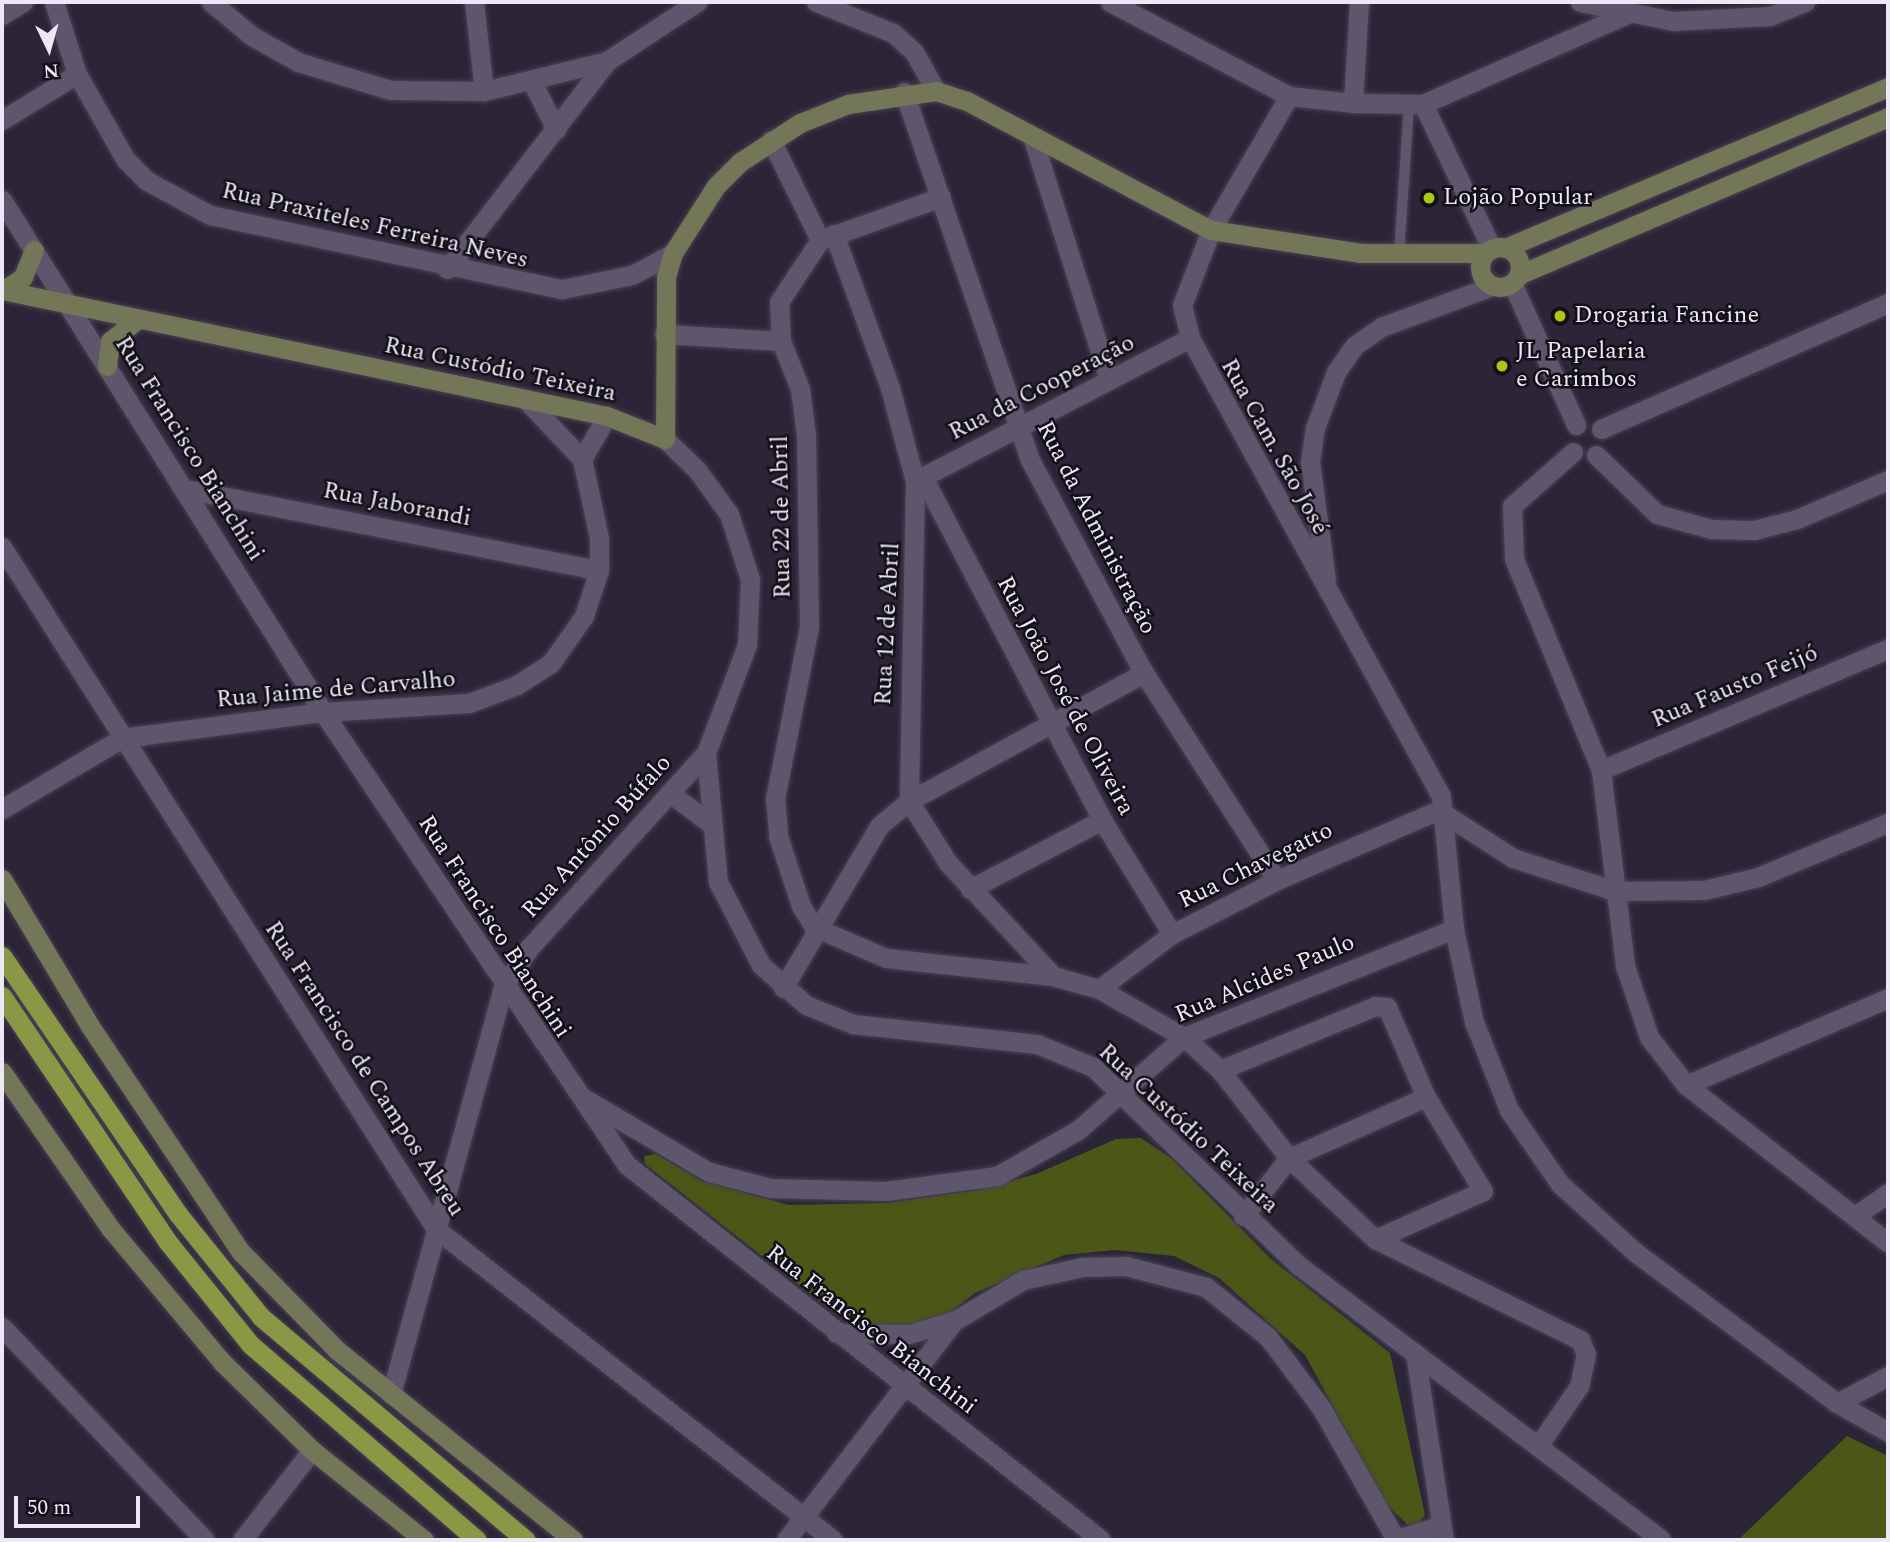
<!DOCTYPE html>
<meta charset="utf-8">
<style>
body{margin:0}
#map{position:relative;width:1890px;height:1542px;overflow:hidden;background:#2c2437;font-family:Spectral,serif}
div>[style]{position:absolute}
[style*='--x']{left:calc(var(--x)*1px);top:calc(var(--y)*1px);width:calc(var(--w)*1px);rotate:calc(var(--a)*1deg)}
.green>*{inset:0;background:#4b5716}
.roads{filter:drop-shadow(0 0 2px #484252) drop-shadow(0 0 2px #484252)}
.service>*{height:10px;margin:-5px;padding:0 5px;transform-origin:5px;border-radius:5px;background:#5e566c}
.minor>*{height:19px;margin:-9.5px;padding:0 9.5px;transform-origin:9.5px;border-radius:9.5px;background:#5e566c}
.tertiary>*{height:19px;margin:-9.5px;padding:0 9.5px;transform-origin:9.5px;border-radius:9.5px;background:#5e566c}
.secondary>*{height:19px;margin:-9.5px;padding:0 9.5px;transform-origin:9.5px;border-radius:9.5px;background:#747658}
.secondary>.ring{margin:-9.5px;padding:0;box-sizing:content-box;background:none;border:19px solid #747658;border-radius:50%}
.primary>*{height:19px;margin:-9.5px;padding:0 9.5px;transform-origin:9.5px;border-radius:9.5px;background:#8a9744}
.dots>*{width:19px;height:19px;translate:-50% -50%;box-sizing:border-box;border:4px solid #120f18;border-radius:50%}
span{translate:-50% -50%;white-space:nowrap;text-align:center;line-height:1.15;-webkit-text-stroke:5px #120f18;paint-order:stroke}
.poi-label{font-size:24px;color:#ede8f5}
.left{translate:0 -50%;text-align:left}
.street-label{font-size:24px;color:#ede8f5}
.frame{position:absolute;inset:0;border:4px solid #ede8f5;pointer-events:none}
.north{position:absolute;left:14px;top:14px;width:70px;height:70px;-webkit-text-stroke:5px #120f18;paint-order:stroke;rotate:175deg;font-size:19px;font-weight:700;line-height:28px;text-align:center;color:#ede8f5}
.north::after{content:'';display:block;margin:auto;width:24px;height:32px;background:#ede8f5;clip-path:polygon(50% 0,100% 100%,50% 72%,0 100%)}
.scale{position:absolute;left:14px;top:1496px;width:126px;height:32px;box-sizing:border-box;border:4px solid #ede8f5;border-top:0;padding-left:9px;font-size:21px;line-height:24px;white-space:nowrap;color:#ede8f5;-webkit-text-stroke:5px #120f18;paint-order:stroke}
</style>
<div id="map">
<div class="green">
<div style="clip-path:polygon(1141px 1138px,1171px 1158px,1271px 1259px,1390px 1353px,1425px 1515px,1413px 1530px,1387px 1505px,1305px 1355px,1219px 1278px,1174px 1256px,1115px 1250px,1064px 1255px,975px 1293px,923px 1333px,859px 1332px,645px 1164px,644px 1156px,656px 1154px,702px 1181px,789px 1205px,886px 1203px,977px 1190px,1036px 1174px,1116px 1139px)"></div>
<div style="clip-path:polygon(1847px 1436px,1888px 1456px,1888px 1540px,1738px 1540px)"></div>
</div>
<div class="roads">
<div class="service">
<div style="--x:1399;--y:255;--w:151;--a:-86.2"></div>
</div>
<div class="minor">
<div style="--x:54;--y:2;--w:76;--a:72.3"></div>
<div style="--x:77;--y:74;--w:98;--a:60.5"></div>
<div style="--x:125;--y:159;--w:31;--a:45"></div>
<div style="--x:147;--y:181;--w:72;--a:28.4"></div>
<div style="--x:210;--y:215;--w:360;--a:11.9"></div>
<div style="--x:562;--y:289;--w:71;--a:-11.3"></div>
<div style="--x:632;--y:275;--w:47;--a:-28.2"></div>
<div style="--x:211;--y:2;--w:53;--a:39.7"></div>
<div style="--x:252;--y:36;--w:53;--a:29.5"></div>
<div style="--x:298;--y:62;--w:97;--a:16.8"></div>
<div style="--x:391;--y:90;--w:93;--a:0.6"></div>
<div style="--x:484;--y:91;--w:127;--a:-13.7"></div>
<div style="--x:474;--y:2;--w:90;--a:83.6"></div>
<div style="--x:816;--y:2;--w:83;--a:21.9"></div>
<div style="--x:893;--y:33;--w:28;--a:42"></div>
<div style="--x:914;--y:52;--w:45;--a:60.6"></div>
<div style="--x:1110;--y:2;--w:202;--a:27.7"></div>
<div style="--x:1289;--y:96;--w:64;--a:6.2"></div>
<div style="--x:1353;--y:103;--w:70;--a:0.8"></div>
<div style="--x:1423;--y:104;--w:223;--a:-23.8"></div>
<div style="--x:1580;--y:2;--w:95;--a:11.5"></div>
<div style="--x:1673;--y:21;--w:97;--a:-3"></div>
<div style="--x:1770;--y:16;--w:38;--a:-22"></div>
<div style="--x:2;--y:15;--w:25;--a:-32"></div>
<div style="--x:533;--y:84;--w:51;--a:62.9"></div>
<div style="--x:904;--y:92;--w:387;--a:71.1"></div>
<div style="--x:1029;--y:458;--w:244;--a:61.9"></div>
<div style="--x:1144;--y:673;--w:246;--a:57.3"></div>
<div style="--x:1353;--y:103;--w:101;--a:-86.6"></div>
<div style="--x:1423;--y:104;--w:161;--a:64.6"></div>
<div style="--x:2;--y:120;--w:88;--a:-31.5"></div>
<div style="--x:1033;--y:139;--w:253;--a:72.5"></div>
<div style="--x:771;--y:140;--w:111;--a:63.9"></div>
<div style="--x:941;--y:197;--w:128;--a:160.4"></div>
<div style="--x:820;--y:240;--w:74;--a:123.5"></div>
<div style="--x:779;--y:302;--w:39;--a:87"></div>
<div style="--x:781;--y:341;--w:52;--a:68.4"></div>
<div style="--x:800;--y:389;--w:46;--a:82.6"></div>
<div style="--x:806;--y:435;--w:192;--a:89.1"></div>
<div style="--x:809;--y:627;--w:174;--a:101.2"></div>
<div style="--x:775;--y:798;--w:38;--a:85"></div>
<div style="--x:778;--y:836;--w:74;--a:71.8"></div>
<div style="--x:801;--y:906;--w:25;--a:58"></div>
<div style="--x:814;--y:927;--w:78;--a:23.3"></div>
<div style="--x:886;--y:958;--w:168;--a:6.2"></div>
<div style="--x:1053;--y:976;--w:48;--a:15.8"></div>
<div style="--x:1099;--y:989;--w:98;--a:29.5"></div>
<div style="--x:1184;--y:1037;--w:49;--a:42.5"></div>
<div style="--x:1220;--y:1070;--w:112;--a:51.9"></div>
<div style="--x:1289;--y:1158;--w:118;--a:43.3"></div>
<div style="--x:1375;--y:1239;--w:229;--a:26.2"></div>
<div style="--x:1580;--y:1340;--w:15;--a:67"></div>
<div style="--x:1586;--y:1354;--w:33;--a:102"></div>
<div style="--x:1579;--y:1386;--w:73;--a:124.3"></div>
<div style="--x:2;--y:200;--w:604;--a:57.91"></div>
<div style="--x:323;--y:712;--w:546;--a:56.14"></div>
<div style="--x:627;--y:1165;--w:604;--a:38.35"></div>
<div style="--x:1211;--y:230;--w:155;--a:-59.8"></div>
<div style="--x:834;--y:234;--w:164;--a:70"></div>
<div style="--x:890;--y:388;--w:96;--a:75"></div>
<div style="--x:915;--y:481;--w:320;--a:91.1"></div>
<div style="--x:909;--y:801;--w:73;--a:57.8"></div>
<div style="--x:948;--y:863;--w:154;--a:47.1"></div>
<div style="--x:447;--y:269;--w:262;--a:-52.4"></div>
<div style="--x:607;--y:61;--w:108;--a:-33.2"></div>
<div style="--x:1512;--y:283;--w:156;--a:65.7"></div>
<div style="--x:664;--y:334;--w:117;--a:3.4"></div>
<div style="--x:1601;--y:429;--w:313;--a:-23.7"></div>
<div style="--x:1573;--y:452;--w:81;--a:138.5"></div>
<div style="--x:1512;--y:506;--w:53;--a:87.8"></div>
<div style="--x:1514;--y:559;--w:228;--a:67.6"></div>
<div style="--x:1601;--y:770;--w:197;--a:83"></div>
<div style="--x:1625;--y:966;--w:75;--a:71.3"></div>
<div style="--x:1649;--y:1037;--w:61;--a:52.4"></div>
<div style="--x:1686;--y:1085;--w:256;--a:38"></div>
<div style="--x:1596;--y:455;--w:85;--a:44"></div>
<div style="--x:1657;--y:514;--w:56;--a:15.5"></div>
<div style="--x:1711;--y:529;--w:43;--a:1.3"></div>
<div style="--x:1754;--y:530;--w:44;--a:-14.3"></div>
<div style="--x:1797;--y:519;--w:99;--a:-23.2"></div>
<div style="--x:582;--y:459;--w:50;--a:-59.8"></div>
<div style="--x:923;--y:477;--w:387;--a:62.4"></div>
<div style="--x:1102;--y:820;--w:134;--a:58.4"></div>
<div style="--x:915;--y:481;--w:310;--a:-27.5"></div>
<div style="--x:185;--y:489;--w:422;--a:11.1"></div>
<div style="--x:2;--y:547;--w:808;--a:57.53"></div>
<div style="--x:436;--y:1229;--w:504;--a:38.07"></div>
<div style="--x:1601;--y:770;--w:311;--a:-22.9"></div>
<div style="--x:2;--y:809;--w:139;--a:-30.6"></div>
<div style="--x:122;--y:738;--w:203;--a:-7.4"></div>
<div style="--x:323;--y:712;--w:146;--a:-3.5"></div>
<div style="--x:469;--y:703;--w:51;--a:-20.6"></div>
<div style="--x:517;--y:685;--w:40;--a:-32.9"></div>
<div style="--x:551;--y:663;--w:57;--a:-54.9"></div>
<div style="--x:584;--y:616;--w:48;--a:-71.9"></div>
<div style="--x:599;--y:570;--w:32;--a:-90"></div>
<div style="--x:599;--y:538;--w:81;--a:-102.1"></div>
<div style="--x:582;--y:459;--w:83;--a:-133.5"></div>
<div style="--x:970;--y:889;--w:149;--a:-27.6"></div>
<div style="--x:783;--y:988;--w:188;--a:-59.3"></div>
<div style="--x:879;--y:826;--w:39;--a:-40"></div>
<div style="--x:909;--y:801;--w:268;--a:-28.6"></div>
<div style="--x:1099;--y:989;--w:91;--a:-37"></div>
<div style="--x:1172;--y:934;--w:118;--a:-27.2"></div>
<div style="--x:1277;--y:880;--w:169;--a:-23.4"></div>
<div style="--x:1432;--y:813;--w:14;--a:8"></div>
<div style="--x:1446;--y:815;--w:80;--a:32.7"></div>
<div style="--x:1513;--y:858;--w:107;--a:17.9"></div>
<div style="--x:1615;--y:891;--w:89;--a:-0.6"></div>
<div style="--x:1704;--y:890;--w:56;--a:-13.5"></div>
<div style="--x:1758;--y:877;--w:141;--a:-22.6"></div>
<div style="--x:1220;--y:1070;--w:168;--a:-22.4"></div>
<div style="--x:1375;--y:1006;--w:12;--a:5"></div>
<div style="--x:1387;--y:1007;--w:98;--a:66.6"></div>
<div style="--x:1426;--y:1097;--w:110;--a:58.8"></div>
<div style="--x:1483;--y:1191;--w:118;--a:156"></div>
<div style="--x:1686;--y:1085;--w:220;--a:-23.3"></div>
<div style="--x:585;--y:1099;--w:144;--a:30.5"></div>
<div style="--x:709;--y:1172;--w:63;--a:14.7"></div>
<div style="--x:770;--y:1188;--w:116;--a:1.5"></div>
<div style="--x:886;--y:1191;--w:112;--a:-7.7"></div>
<div style="--x:997;--y:1176;--w:93;--a:-29.6"></div>
<div style="--x:1078;--y:1130;--w:141;--a:-41.3"></div>
<div style="--x:1184;--y:1037;--w:291;--a:-21.8"></div>
<div style="--x:1243;--y:1216;--w:74;--a:-51.6"></div>
<div style="--x:1289;--y:1158;--w:150;--a:-24"></div>
<div style="--x:1855;--y:1216;--w:40;--a:-34.9"></div>
<div style="--x:2;--y:1327;--w:294;--a:46.4"></div>
<div style="--x:1415;--y:1353;--w:189;--a:81.2"></div>
<div style="--x:391;--y:1394;--w:422;--a:-74.6"></div>
<div style="--x:503;--y:987;--w:47;--a:-56.3"></div>
<div style="--x:529;--y:948;--w:263;--a:-47.8"></div>
<div style="--x:1837;--y:1403;--w:58;--a:-27.9"></div>
<div style="--x:242;--y:1540;--w:114;--a:-52.1"></div>
</div>
<div class="tertiary">
<div style="--x:1211;--y:230;--w:80;--a:111.1"></div>
<div style="--x:1182;--y:305;--w:34;--a:76"></div>
<div style="--x:1190;--y:338;--w:522;--a:61.28"></div>
<div style="--x:1441;--y:796;--w:134;--a:84.4"></div>
<div style="--x:1454;--y:929;--w:95;--a:77.9"></div>
<div style="--x:1474;--y:1022;--w:95;--a:68.3"></div>
<div style="--x:1509;--y:1110;--w:90;--a:55.4"></div>
<div style="--x:1560;--y:1184;--w:101;--a:42.2"></div>
<div style="--x:1635;--y:1252;--w:252;--a:36.8"></div>
<div style="--x:1837;--y:1403;--w:59;--a:29.6"></div>
<div style="--x:665;--y:439;--w:45;--a:44.1"></div>
<div style="--x:697;--y:470;--w:54;--a:54"></div>
<div style="--x:729;--y:514;--w:68;--a:72.1"></div>
<div style="--x:750;--y:579;--w:66;--a:92.6"></div>
<div style="--x:747;--y:645;--w:116;--a:110.8"></div>
<div style="--x:706;--y:753;--w:130;--a:84.7"></div>
<div style="--x:718;--y:882;--w:93;--a:62.6"></div>
<div style="--x:761;--y:965;--w:60;--a:41.6"></div>
<div style="--x:806;--y:1005;--w:51;--a:22"></div>
<div style="--x:853;--y:1024;--w:185;--a:6.2"></div>
<div style="--x:1037;--y:1044;--w:61;--a:22.3"></div>
<div style="--x:1093;--y:1067;--w:285;--a:44"></div>
<div style="--x:1298;--y:1265;--w:455;--a:37.1"></div>
<div style="--x:1326;--y:580;--w:119;--a:-97.7"></div>
<div style="--x:1310;--y:462;--w:34;--a:-82"></div>
<div style="--x:1315;--y:428;--w:60;--a:-69.4"></div>
<div style="--x:1336;--y:372;--w:32;--a:-55"></div>
<div style="--x:1354;--y:346;--w:33;--a:-35"></div>
<div style="--x:1381;--y:327;--w:118;--a:-20.3"></div>
<div style="--x:670;--y:793;--w:51;--a:37.1"></div>
<div style="--x:836;--y:1333;--w:73;--a:0.8"></div>
<div style="--x:909;--y:1334;--w:46;--a:-16.5"></div>
<div style="--x:786;--y:1540;--w:276;--a:-52.5"></div>
<div style="--x:954;--y:1321;--w:80;--a:-30.7"></div>
<div style="--x:1023;--y:1280;--w:60;--a:-12.4"></div>
<div style="--x:1082;--y:1267;--w:44;--a:-1.3"></div>
<div style="--x:1126;--y:1266;--w:83;--a:14.7"></div>
<div style="--x:1206;--y:1287;--w:80;--a:38.9"></div>
<div style="--x:1268;--y:1337;--w:90;--a:53.1"></div>
<div style="--x:1322;--y:1409;--w:150;--a:60.5"></div>
<div style="--x:1395;--y:1540;--w:48;--a:-18.1"></div>
</div>
<div class="secondary">
<div class="ring" style="left:1480px;top:247px;width:21px;height:21px"></div>
<div style="--x:1505;--y:248;--w:415;--a:-22.8"></div>
<div style="--x:1518;--y:275;--w:402;--a:-23.1"></div>
<div style="--x:2;--y:290;--w:618;--a:11.76"></div>
<div style="--x:607;--y:416;--w:62;--a:21.6"></div>
<div style="--x:665;--y:439;--w:162;--a:-89.6"></div>
<div style="--x:666;--y:277;--w:25;--a:-74"></div>
<div style="--x:673;--y:253;--w:80;--a:-57.3"></div>
<div style="--x:716;--y:186;--w:34;--a:-45"></div>
<div style="--x:740;--y:162;--w:72;--a:-33"></div>
<div style="--x:800;--y:123;--w:52;--a:-21.6"></div>
<div style="--x:848;--y:104;--w:89;--a:-8.4"></div>
<div style="--x:936;--y:91;--w:33;--a:18"></div>
<div style="--x:967;--y:101;--w:276;--a:27.9"></div>
<div style="--x:1211;--y:230;--w:152;--a:8.7"></div>
<div style="--x:1361;--y:253;--w:124;--a:0"></div>
<div style="--x:4;--y:290;--w:23;--a:-34"></div>
<div style="--x:23;--y:277;--w:29;--a:-68"></div>
<div style="--x:107;--y:366;--w:25;--a:-83"></div>
<div style="--x:110;--y:341;--w:36;--a:-38"></div>
<div style="--x:2;--y:879;--w:171;--a:59.1"></div>
<div style="--x:90;--y:1026;--w:272;--a:56.3"></div>
<div style="--x:241;--y:1252;--w:137;--a:45.6"></div>
<div style="--x:337;--y:1350;--w:303;--a:38.8"></div>
<div style="--x:2;--y:1072;--w:190;--a:55.3"></div>
<div style="--x:110;--y:1228;--w:175;--a:50.1"></div>
<div style="--x:222;--y:1362;--w:126;--a:44.4"></div>
<div style="--x:312;--y:1450;--w:144;--a:38.8"></div>
</div>
<div class="primary">
<div style="--x:2;--y:956;--w:312;--a:55.7"></div>
<div style="--x:178;--y:1214;--w:132;--a:51.1"></div>
<div style="--x:261;--y:1317;--w:346;--a:40.1"></div>
<div style="--x:2;--y:996;--w:295;--a:56"></div>
<div style="--x:167;--y:1241;--w:134;--a:51.1"></div>
<div style="--x:251;--y:1345;--w:298;--a:40.8"></div>
</div>
</div>
<div class="dots">
<div style="left:1429px;top:198px;background:#abc615"></div>
<div style="left:1560px;top:316px;background:#abc615"></div>
<div style="left:1502px;top:366px;background:#abc615"></div>
</div>
<div class="poi-label">
<span class="left" style="left:1443px;top:198px">Lojão Popular</span>
<span class="left" style="left:1574px;top:316px">Drogaria Fancine</span>
<span class="left" style="left:1516px;top:366px">JL Papelaria<br>e Carimbos</span>
</div>
<div class="street-label">
<span style="left:375px;top:226px;rotate:13deg">Rua Praxiteles Ferreira Neves</span>
<span style="left:500px;top:370px;rotate:12deg">Rua Custódio Teixeira</span>
<span style="left:1042px;top:388px;rotate:-27deg">Rua da Cooperação</span>
<span style="left:1274px;top:447px;rotate:61deg">Rua Cam. São José</span>
<span style="left:189px;top:449px;rotate:58deg">Rua Francisco Bianchini</span>
<span style="left:397px;top:505px;rotate:11deg">Rua Jaborandi</span>
<span style="left:782px;top:517px;rotate:-91deg">Rua 22 de Abril</span>
<span style="left:1096px;top:528px;rotate:63deg">Rua da Administração</span>
<span style="left:888px;top:624px;rotate:-87deg">Rua 12 de Abril</span>
<span style="left:1735px;top:687px;rotate:-23deg">Rua Fausto Feijó</span>
<span style="left:336px;top:690px;rotate:-5deg">Rua Jaime de Carvalho</span>
<span style="left:1065px;top:696px;rotate:62deg">Rua João José de Oliveira</span>
<span style="left:597px;top:837px;rotate:-48deg">Rua Antônio Búfalo</span>
<span style="left:1256px;top:866px;rotate:-26deg">Rua Chavegatto</span>
<span style="left:494px;top:927px;rotate:57deg">Rua Francisco Bianchini</span>
<span style="left:1265px;top:979px;rotate:-23deg">Rua Alcides Paulo</span>
<span style="left:364px;top:1069px;rotate:57deg">Rua Francisco de Campos Abreu</span>
<span style="left:1188px;top:1129px;rotate:43deg">Rua Custódio Teixeira</span>
<span style="left:871px;top:1330px;rotate:38deg">Rua Francisco Bianchini</span>
</div>
<div class="frame"></div>
<div class="north">N</div>
<div class="scale">50 m</div>
</div>
